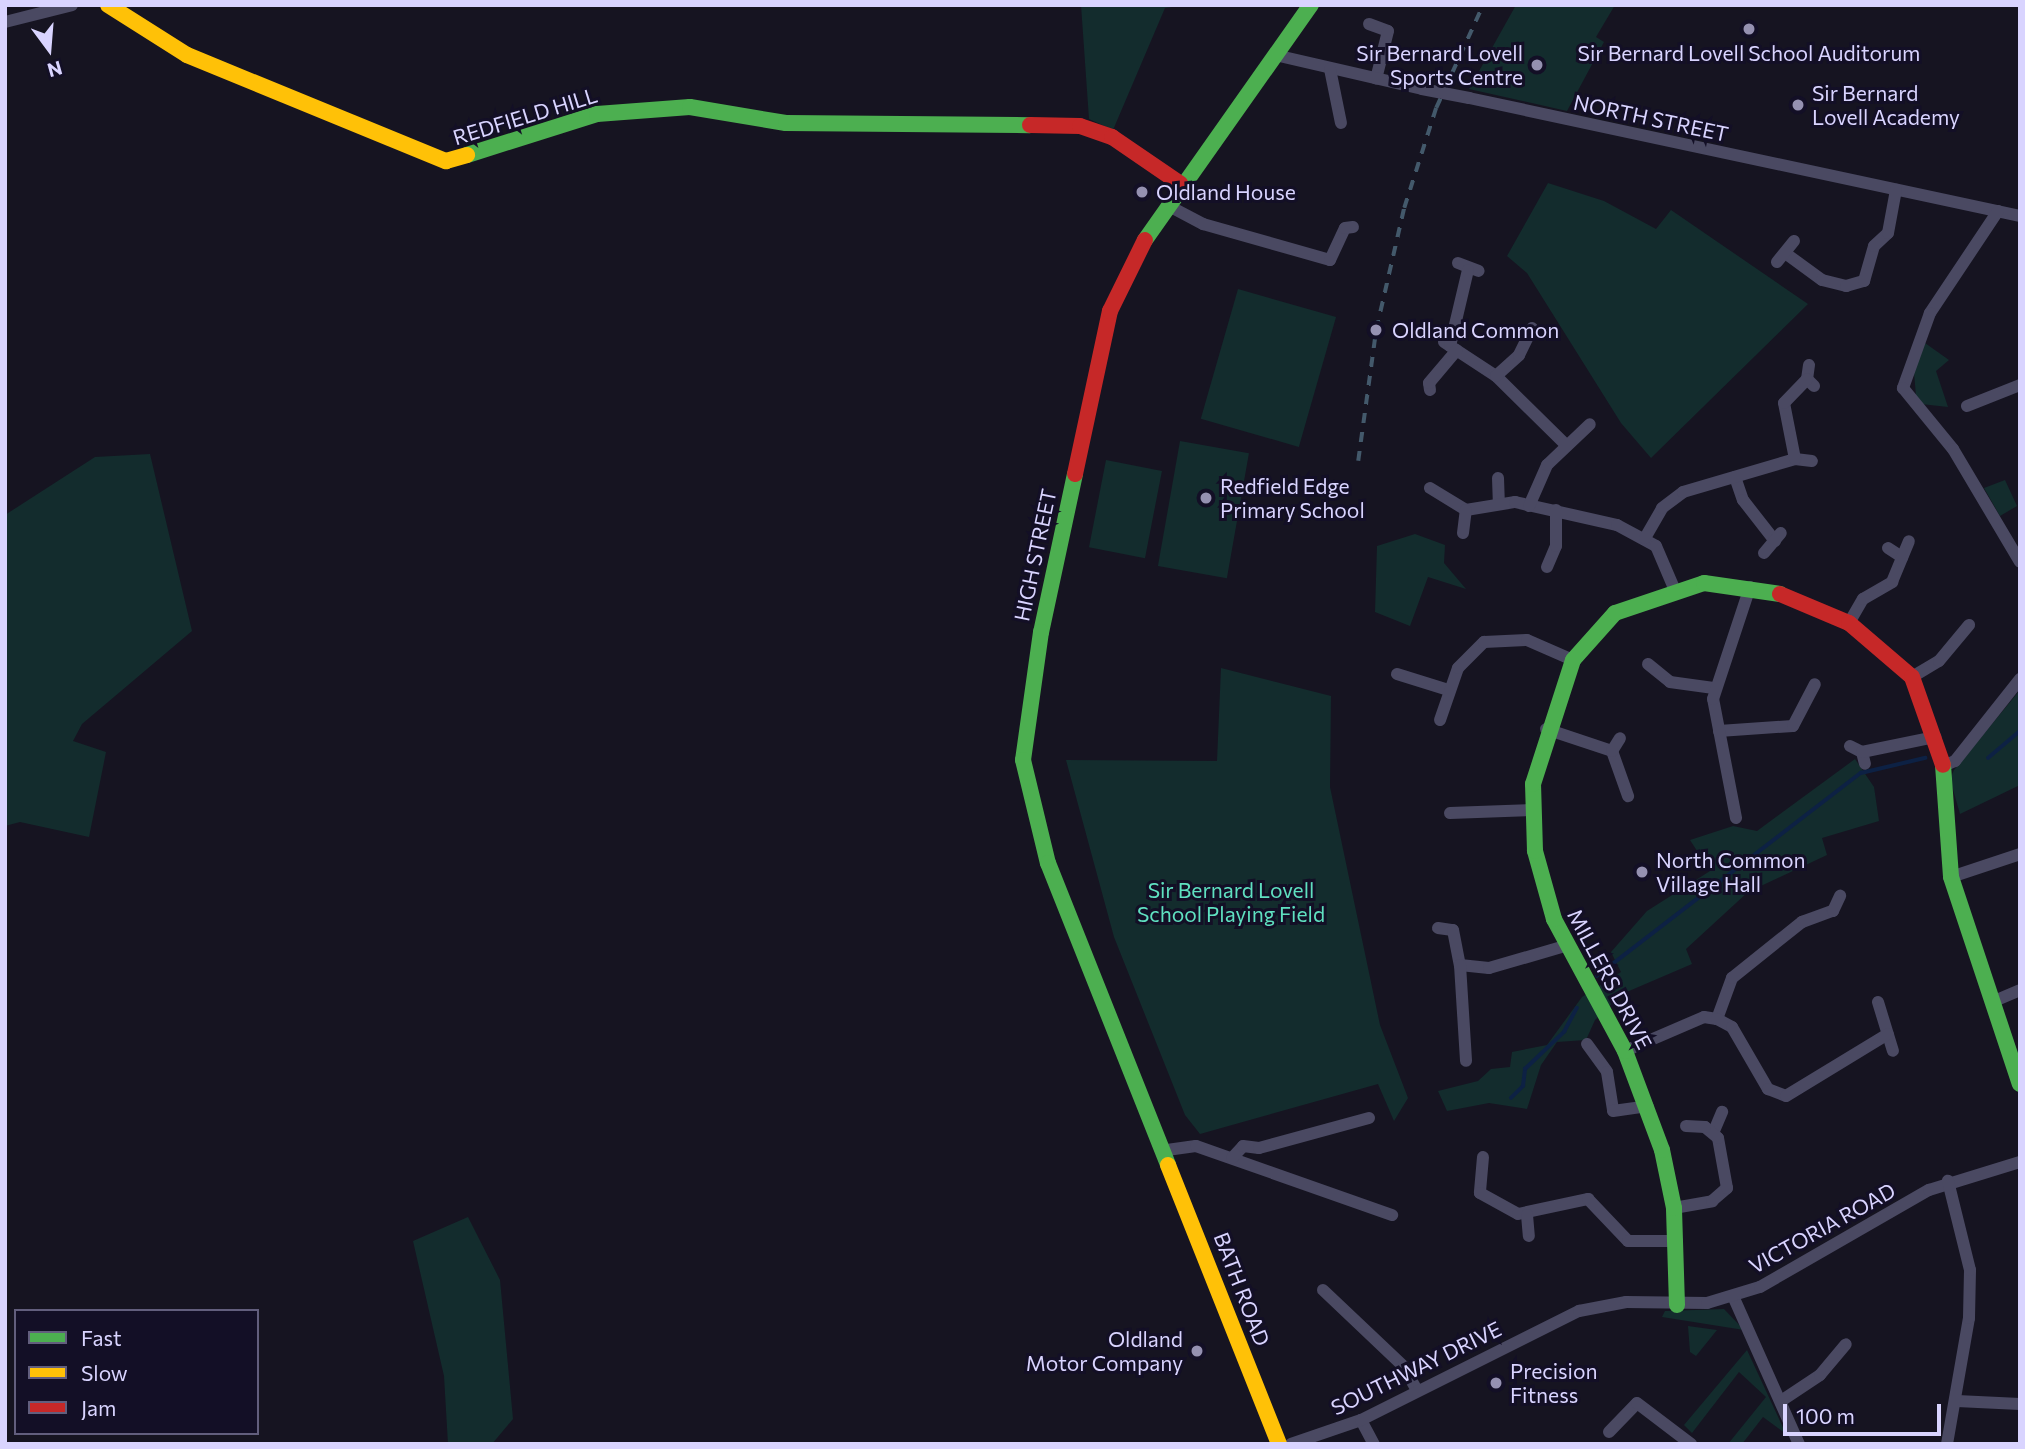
<!DOCTYPE html>
<style>
body{margin:0}
#map{position:relative;width:2025px;height:1449px;overflow:hidden;background:#161421;font-family:Commissioner,sans-serif}
div>[style]{position:absolute}
[style*='--x']{left:calc(var(--x)*1px);top:calc(var(--y)*1px);width:calc(var(--w)*1px);rotate:calc(var(--a)*1deg)}
.green>*{inset:0;background:#132c2d;transform-origin:0 0}
.stream>*{height:3.5px;margin:-1.75px;padding:0 1.75px;transform-origin:1.75px;border-radius:1.75px;background:#0d2144}
.street>*{height:12px;margin:-6px;padding:0 6px;transform-origin:6px;border-radius:6px;background:#4a4962}
.fast>*{height:16px;margin:-8px;padding:0 8px;transform-origin:8px;border-radius:8px;background:#4caf50}
.slow>*{height:16px;margin:-8px;padding:0 8px;transform-origin:8px;border-radius:8px;background:#ffc107}
.jam>*{height:16px;margin:-8px;padding:0 8px;transform-origin:8px;border-radius:8px;background:#c62828}
.rail>*{height:3.5px;margin-top:-1.75px;transform-origin:0;background:repeating-linear-gradient(90deg,#43596b 0 10px,transparent 0 19px)}
.street-bridge>*{height:12px;margin:-6px;padding:0 6px;transform-origin:6px;border-radius:6px;background:#4a4962}
.dots>*{width:19px;height:19px;translate:-50% -50%;box-sizing:border-box;border:4px solid #130f26;border-radius:50%}
span{translate:-50% -50%;white-space:nowrap;text-align:center;line-height:1.15;-webkit-text-stroke:6px #130f26;paint-order:stroke}
.poi-label{font-size:21px;color:#d9d4ff}
.right{translate:-100% -50%;text-align:right}
.left{translate:0 -50%;text-align:left}
.street-label{font-size:21px;color:#d9d4ff}
.park-label{font-size:21px;color:#5fe0c0}
.frame{position:absolute;inset:0;border:7px solid #d9d4ff;pointer-events:none}
.legend{position:absolute;left:14px;top:1309px;width:245px;height:126px;box-sizing:border-box;background:#130f26;border:2px solid #625e7d;margin:0;padding:9px 12px;list-style:none;font-size:21px;color:#d9d4ff}
.legend li{display:flex;align-items:center;gap:14px;height:35px}
.legend b{width:35px;border:2px solid #625e7d}
.north{position:absolute;left:14px;top:14px;width:70px;height:70px;-webkit-text-stroke:5px #130f26;paint-order:stroke;rotate:164deg;font-size:19px;font-weight:700;line-height:28px;text-align:center;color:#d9d4ff}
.north::after{content:'';display:block;margin:auto;width:24px;height:32px;background:#d9d4ff;clip-path:polygon(50% 0,100% 100%,50% 72%,0 100%)}
.scale{position:absolute;left:1783px;top:1404px;width:158px;height:32px;box-sizing:border-box;border:4px solid #d9d4ff;border-top:0;padding-left:9px;font-size:21px;line-height:24px;white-space:nowrap;color:#d9d4ff;-webkit-text-stroke:5px #130f26;paint-order:stroke}
</style>
<div id="map">
<div class="green">
<div style="clip-path:polygon(1081px 5px,1187px 5px,1165px 8px,1113px 130px,1089px 119px)"></div>
<div style="clip-path:polygon(1516px 5px,1615px 5px,1596px 37px,1604px 42px,1567px 111px,1469px 89px)"></div>
<div style="clip-path:polygon(1548px 183px,1604px 201px,1656px 229px,1671px 210px,1808px 304px,1651px 458px,1621px 423px,1527px 273px,1507px 256px)"></div>
<div style="left:1238px;top:289px;width:102px;height:135px;rotate:16deg"></div>
<div style="clip-path:polygon(1925px 343px,1949px 360px,1936px 371px,1948px 407px,1921px 404px,1916px 396px,1914px 372px)"></div>
<div style="left:1180px;top:441px;width:70px;height:127px;rotate:10deg"></div>
<div style="clip-path:polygon(150px 454px,192px 631px,82px 724px,73px 741px,106px 752px,89px 837px,20px 822px,5px 826px,5px 515px,95px 457px)"></div>
<div style="left:1106px;top:460px;width:57px;height:89px;rotate:11deg"></div>
<div style="clip-path:polygon(2005px 480px,2017px 506px,2000px 516px,1984px 488px)"></div>
<div style="clip-path:polygon(1415px 534px,1445px 545px,1444px 563px,1466px 589px,1428px 577px,1410px 626px,1375px 612px,1377px 546px)"></div>
<div style="clip-path:polygon(1221px 668px,1331px 696px,1330px 787px,1380px 1025px,1408px 1098px,1394px 1121px,1378px 1084px,1200px 1134px,1185px 1115px,1114px 937px,1066px 760px,1217px 761px)"></div>
<div style="clip-path:polygon(2020px 690px,2020px 785px,1960px 814px,1950px 779px,1954px 770px)"></div>
<div style="clip-path:polygon(1855px 759px,1874px 787px,1879px 821px,1822px 838px,1827px 855px,1748px 892px,1686px 949px,1692px 964px,1622px 994px,1595px 1020px,1586px 1040px,1557px 1042px,1541px 1065px,1527px 1109px,1489px 1103px,1447px 1111px,1438px 1091px,1478px 1081px,1491px 1069px,1510px 1067px,1512px 1052px,1547px 1045px,1582px 997px,1621px 972px,1611px 952px,1647px 911px,1710px 871px,1690px 840px,1733px 826px,1757px 831px)"></div>
<div style="clip-path:polygon(468px 1217px,500px 1280px,513px 1419px,492px 1444px,448px 1444px,444px 1376px,413px 1241px)"></div>
<div style="clip-path:polygon(1724px 1309px,1744px 1330px,1662px 1317px,1665px 1311px)"></div>
<div style="clip-path:polygon(1688px 1326px,1717px 1330px,1696px 1356px,1690px 1352px)"></div>
<div style="clip-path:polygon(1747px 1350px,1786px 1434px,1763px 1417px,1742px 1444px,1728px 1444px,1766px 1397px,1739px 1372px,1692px 1433px,1684px 1425px)"></div>
</div>
<div class="stream">
<div style="--x:1988;--y:758;--w:42;--a:-40.2"></div>
<div style="--x:1597;--y:976;--w:333;--a:-37.6"></div>
<div style="--x:1861;--y:773;--w:66;--a:-13.2"></div>
<div style="--x:1511;--y:1098;--w:17;--a:-45"></div>
<div style="--x:1523;--y:1086;--w:17;--a:-83"></div>
<div style="--x:1525;--y:1069;--w:54;--a:-43.5"></div>
<div style="--x:1564;--y:1032;--w:27;--a:-62"></div>
</div>
<div class="street">
<div style="--x:5;--y:22;--w:69;--a:-14.2"></div>
<div style="--x:1369;--y:24;--w:20;--a:20"></div>
<div style="--x:1388;--y:31;--w:49;--a:104"></div>
<div style="--x:1275;--y:55;--w:151;--a:13"></div>
<div style="--x:1330;--y:69;--w:55;--a:78.5"></div>
<div style="--x:1469;--y:98;--w:563;--a:12.09"></div>
<div style="--x:1167;--y:205;--w:41;--a:27.8"></div>
<div style="--x:1203;--y:224;--w:132;--a:15.8"></div>
<div style="--x:1330;--y:260;--w:35;--a:-65"></div>
<div style="--x:1345;--y:228;--w:8;--a:-7"></div>
<div style="--x:1998;--y:211;--w:123;--a:123.7"></div>
<div style="--x:1930;--y:313;--w:80;--a:109.8"></div>
<div style="--x:1903;--y:388;--w:79;--a:50.7"></div>
<div style="--x:1953;--y:449;--w:131;--a:59.3"></div>
<div style="--x:1785;--y:253;--w:46;--a:36.1"></div>
<div style="--x:1822;--y:280;--w:25;--a:14"></div>
<div style="--x:1846;--y:286;--w:19;--a:-16"></div>
<div style="--x:1864;--y:281;--w:36;--a:-74"></div>
<div style="--x:1874;--y:246;--w:19;--a:-43"></div>
<div style="--x:1888;--y:233;--w:44;--a:-79.5"></div>
<div style="--x:1777;--y:262;--w:27;--a:-51"></div>
<div style="--x:1458;--y:263;--w:22;--a:21"></div>
<div style="--x:1444;--y:342;--w:62;--a:33.2"></div>
<div style="--x:1496;--y:376;--w:98;--a:44.6"></div>
<div style="--x:1450;--y:346;--w:78;--a:-76.7"></div>
<div style="--x:1809;--y:365;--w:14;--a:98"></div>
<div style="--x:1807;--y:379;--w:10;--a:45"></div>
<div style="--x:1496;--y:376;--w:31;--a:-42"></div>
<div style="--x:1519;--y:355;--w:30;--a:-64"></div>
<div style="--x:1430;--y:390;--w:7;--a:-98"></div>
<div style="--x:1429;--y:383;--w:43;--a:-49.7"></div>
<div style="--x:1967;--y:406;--w:57;--a:-21.6"></div>
<div style="--x:1795;--y:459;--w:17;--a:7"></div>
<div style="--x:1735;--y:477;--w:24;--a:71"></div>
<div style="--x:1743;--y:500;--w:52;--a:52"></div>
<div style="--x:1498;--y:478;--w:24;--a:88"></div>
<div style="--x:1430;--y:488;--w:42;--a:31.4"></div>
<div style="--x:1466;--y:510;--w:50;--a:-9.3"></div>
<div style="--x:1515;--y:502;--w:105;--a:12.7"></div>
<div style="--x:1617;--y:525;--w:44;--a:28.3"></div>
<div style="--x:1656;--y:546;--w:46;--a:66.8"></div>
<div style="--x:1529;--y:506;--w:45;--a:-66.3"></div>
<div style="--x:1547;--y:465;--w:59;--a:-43.6"></div>
<div style="--x:1463;--y:533;--w:23;--a:-83"></div>
<div style="--x:1645;--y:538;--w:34;--a:-60"></div>
<div style="--x:1662;--y:508;--w:26;--a:-37"></div>
<div style="--x:1683;--y:492;--w:117;--a:-16.4"></div>
<div style="--x:1795;--y:459;--w:57;--a:-101.1"></div>
<div style="--x:1784;--y:403;--w:33;--a:-46"></div>
<div style="--x:1888;--y:548;--w:17;--a:33"></div>
<div style="--x:1764;--y:553;--w:26;--a:-50"></div>
<div style="--x:1547;--y:567;--w:23;--a:-67"></div>
<div style="--x:1556;--y:546;--w:36;--a:-90"></div>
<div style="--x:1849;--y:623;--w:28;--a:-60"></div>
<div style="--x:1863;--y:599;--w:34;--a:-30"></div>
<div style="--x:1892;--y:582;--w:44;--a:-67.5"></div>
<div style="--x:1648;--y:664;--w:28;--a:39"></div>
<div style="--x:1670;--y:682;--w:44;--a:7.8"></div>
<div style="--x:1397;--y:674;--w:53;--a:17.4"></div>
<div style="--x:1912;--y:677;--w:31;--a:-31"></div>
<div style="--x:1939;--y:661;--w:47;--a:-50.2"></div>
<div style="--x:1440;--y:720;--w:55;--a:-70.9"></div>
<div style="--x:1458;--y:668;--w:37;--a:-45"></div>
<div style="--x:1484;--y:642;--w:43;--a:-2.7"></div>
<div style="--x:1527;--y:640;--w:50;--a:23.5"></div>
<div style="--x:1546;--y:729;--w:70;--a:18.4"></div>
<div style="--x:1612;--y:751;--w:48;--a:70.4"></div>
<div style="--x:1719;--y:731;--w:74;--a:-3.9"></div>
<div style="--x:1793;--y:726;--w:47;--a:-62.4"></div>
<div style="--x:1850;--y:746;--w:13;--a:27"></div>
<div style="--x:1862;--y:752;--w:12;--a:76"></div>
<div style="--x:1612;--y:751;--w:15;--a:-58"></div>
<div style="--x:1862;--y:752;--w:75;--a:-11.6"></div>
<div style="--x:1943;--y:766;--w:13;--a:-23"></div>
<div style="--x:1955;--y:761;--w:105;--a:-51.6"></div>
<div style="--x:1450;--y:813;--w:82;--a:-2.1"></div>
<div style="--x:1736;--y:818;--w:121;--a:-100.9"></div>
<div style="--x:1713;--y:699;--w:118;--a:-71.7"></div>
<div style="--x:1951;--y:877;--w:73;--a:-18.4"></div>
<div style="--x:1438;--y:928;--w:15;--a:8"></div>
<div style="--x:1453;--y:930;--w:36;--a:79"></div>
<div style="--x:1460;--y:965;--w:29;--a:6"></div>
<div style="--x:1489;--y:968;--w:79;--a:-16.1"></div>
<div style="--x:1460;--y:965;--w:96;--a:86.4"></div>
<div style="--x:1878;--y:1002;--w:51;--a:73"></div>
<div style="--x:1992;--y:1002;--w:30;--a:-23"></div>
<div style="--x:1717;--y:1019;--w:44;--a:-69.9"></div>
<div style="--x:1732;--y:978;--w:90;--a:-38.7"></div>
<div style="--x:1802;--y:922;--w:33;--a:-20"></div>
<div style="--x:1833;--y:911;--w:17;--a:-65"></div>
<div style="--x:1587;--y:1044;--w:34;--a:54"></div>
<div style="--x:1607;--y:1072;--w:39;--a:81"></div>
<div style="--x:1613;--y:1111;--w:35;--a:-8"></div>
<div style="--x:1625;--y:1051;--w:86;--a:-23.3"></div>
<div style="--x:1704;--y:1017;--w:13;--a:9"></div>
<div style="--x:1717;--y:1019;--w:17;--a:28"></div>
<div style="--x:1732;--y:1027;--w:72;--a:59.9"></div>
<div style="--x:1768;--y:1089;--w:19;--a:21"></div>
<div style="--x:1786;--y:1096;--w:119;--a:-31.3"></div>
<div style="--x:1714;--y:1131;--w:21;--a:-67"></div>
<div style="--x:1167;--y:1150;--w:29;--a:-8"></div>
<div style="--x:1196;--y:1146;--w:208;--a:19.4"></div>
<div style="--x:1483;--y:1157;--w:36;--a:95"></div>
<div style="--x:1480;--y:1193;--w:43;--a:28.9"></div>
<div style="--x:1518;--y:1214;--w:72;--a:-12.1"></div>
<div style="--x:1588;--y:1199;--w:58;--a:46.4"></div>
<div style="--x:1628;--y:1241;--w:49;--a:0"></div>
<div style="--x:1232;--y:1158;--w:16;--a:-47"></div>
<div style="--x:1243;--y:1146;--w:16;--a:7"></div>
<div style="--x:1259;--y:1148;--w:114;--a:-15.3"></div>
<div style="--x:1674;--y:1208;--w:39;--a:-10"></div>
<div style="--x:1712;--y:1201;--w:20;--a:-41"></div>
<div style="--x:1727;--y:1188;--w:51;--a:-100.2"></div>
<div style="--x:1718;--y:1138;--w:17;--a:-140"></div>
<div style="--x:1705;--y:1127;--w:19;--a:-177"></div>
<div style="--x:1527;--y:1215;--w:21;--a:85"></div>
<div style="--x:1323;--y:1290;--w:110;--a:43.5"></div>
<div style="--x:1403;--y:1366;--w:28;--a:60"></div>
<div style="--x:1733;--y:1296;--w:162;--a:66"></div>
<div style="--x:1781;--y:1401;--w:47;--a:-33.7"></div>
<div style="--x:1820;--y:1375;--w:40;--a:-50"></div>
<div style="--x:1957;--y:1401;--w:63;--a:2.7"></div>
<div style="--x:1361;--y:1420;--w:27;--a:62"></div>
<div style="--x:1609;--y:1432;--w:40;--a:-46"></div>
<div style="--x:1637;--y:1403;--w:68;--a:37.2"></div>
<div style="--x:1291;--y:1444;--w:74;--a:-18.9"></div>
<div style="--x:1361;--y:1420;--w:244;--a:-26.6"></div>
<div style="--x:1579;--y:1311;--w:48;--a:-10.8"></div>
<div style="--x:1626;--y:1302;--w:81;--a:0.7"></div>
<div style="--x:1707;--y:1303;--w:55;--a:-16.8"></div>
<div style="--x:1760;--y:1287;--w:195;--a:-29.9"></div>
<div style="--x:1929;--y:1190;--w:95;--a:-17.1"></div>
<div style="--x:1947;--y:1444;--w:128;--a:-80.1"></div>
<div style="--x:1969;--y:1318;--w:48;--a:-88.8"></div>
<div style="--x:1970;--y:1270;--w:92;--a:-103.9"></div>
</div>
<div class="fast">
<div style="--x:467;--y:155;--w:136;--a:-17.5"></div>
<div style="--x:597;--y:114;--w:93;--a:-4.3"></div>
<div style="--x:690;--y:107;--w:97;--a:9.5"></div>
<div style="--x:786;--y:123;--w:244;--a:0.5"></div>
<div style="--x:1145;--y:240;--w:288;--a:-54.8"></div>
<div style="--x:1075;--y:474;--w:162;--a:102.1"></div>
<div style="--x:1041;--y:632;--w:129;--a:98"></div>
<div style="--x:1023;--y:760;--w:106;--a:76.4"></div>
<div style="--x:1048;--y:863;--w:325;--a:68.3"></div>
<div style="--x:1943;--y:765;--w:112;--a:85.9"></div>
<div style="--x:1951;--y:877;--w:218;--a:71.6"></div>
<div style="--x:1677;--y:1305;--w:97;--a:-91.8"></div>
<div style="--x:1674;--y:1208;--w:59;--a:-101.7"></div>
<div style="--x:1662;--y:1150;--w:106;--a:-110.5"></div>
<div style="--x:1625;--y:1051;--w:150;--a:-118.3"></div>
<div style="--x:1554;--y:919;--w:71;--a:-105.6"></div>
<div style="--x:1535;--y:851;--w:67;--a:-91.7"></div>
<div style="--x:1533;--y:784;--w:130;--a:-72.1"></div>
<div style="--x:1573;--y:660;--w:63;--a:-48.2"></div>
<div style="--x:1615;--y:613;--w:94;--a:-18.6"></div>
<div style="--x:1704;--y:583;--w:77;--a:8.2"></div>
</div>
<div class="slow">
<div style="--x:108;--y:5;--w:93;--a:32.3"></div>
<div style="--x:187;--y:55;--w:280;--a:22.3"></div>
<div style="--x:446;--y:161;--w:22;--a:-16"></div>
<div style="--x:1168;--y:1165;--w:300;--a:68.3"></div>
</div>
<div class="jam">
<div style="--x:1030;--y:125;--w:50;--a:1.1"></div>
<div style="--x:1080;--y:126;--w:34;--a:19"></div>
<div style="--x:1112;--y:137;--w:83;--a:34.3"></div>
<div style="--x:1075;--y:474;--w:167;--a:-77.9"></div>
<div style="--x:1110;--y:311;--w:79;--a:-63.8"></div>
<div style="--x:1780;--y:594;--w:75;--a:22.8"></div>
<div style="--x:1849;--y:623;--w:83;--a:40.6"></div>
<div style="--x:1912;--y:677;--w:93;--a:70.6"></div>
</div>
<div class="rail">
<div style="--x:1358;--y:461;--w:132;--a:-82.2"></div>
<div style="--x:1376;--y:330;--w:125;--a:-77.1"></div>
<div style="--x:1404;--y:208;--w:105;--a:-72.3"></div>
<div style="--x:1436;--y:108;--w:113;--a:-65.5"></div>
</div>
<div class="street-bridge">
<div style="--x:1422;--y:89;--w:48;--a:10.8"></div>
</div>
<div class="dots">
<div style="left:1749px;top:29px;background:#9591b1"></div>
<div style="left:1537px;top:65px;background:#9591b1"></div>
<div style="left:1798px;top:105px;background:#9591b1"></div>
<div style="left:1142px;top:192px;background:#9591b1"></div>
<div style="left:1376px;top:330px;background:#9591b1"></div>
<div style="left:1206px;top:498px;background:#9591b1"></div>
<div style="left:1642px;top:872px;background:#9591b1"></div>
<div style="left:1197px;top:1351px;background:#9591b1"></div>
<div style="left:1496px;top:1383px;background:#9591b1"></div>
</div>
<div class="poi-label">
<span class="right" style="left:1523px;top:65px">Sir Bernard Lovell<br>Sports Centre</span>
<span style="left:1749px;top:53px">Sir Bernard Lovell School Auditorum</span>
<span class="left" style="left:1812px;top:105px">Sir Bernard<br>Lovell Academy</span>
<span class="left" style="left:1156px;top:192px">Oldland House</span>
<span class="left" style="left:1392px;top:330px">Oldland Common</span>
<span class="left" style="left:1220px;top:498px">Redfield Edge<br>Primary School</span>
<span class="left" style="left:1656px;top:872px">North Common<br>Village Hall</span>
<span class="right" style="left:1183px;top:1351px">Oldland<br>Motor Company</span>
<span class="left" style="left:1510px;top:1383px">Precision<br>Fitness</span>
</div>
<div class="street-label">
<span style="left:525px;top:116px;rotate:-17deg">REDFIELD HILL</span>
<span style="left:1651px;top:118px;rotate:12deg">NORTH STREET</span>
<span style="left:1035px;top:555px;rotate:-78deg">HIGH STREET</span>
<span style="left:1610px;top:979px;rotate:62deg">MILLERS DRIVE</span>
<span style="left:1822px;top:1228px;rotate:-29deg">VICTORIA ROAD</span>
<span style="left:1242px;top:1289px;rotate:69deg">BATH ROAD</span>
<span style="left:1416px;top:1368px;rotate:-26deg">SOUTHWAY DRIVE</span>
</div>
<div class="park-label">
<span style="left:1231px;top:902px">Sir Bernard Lovell<br>School Playing Field</span>
</div>
<div class="frame"></div>
<ul class="legend">
<li><b style="height:9px;background:#4caf50"></b>Fast</li>
<li><b style="height:9px;background:#ffc107"></b>Slow</li>
<li><b style="height:9px;background:#c62828"></b>Jam</li>
</ul>
<div class="north">N</div>
<div class="scale">100 m</div>
</div>
